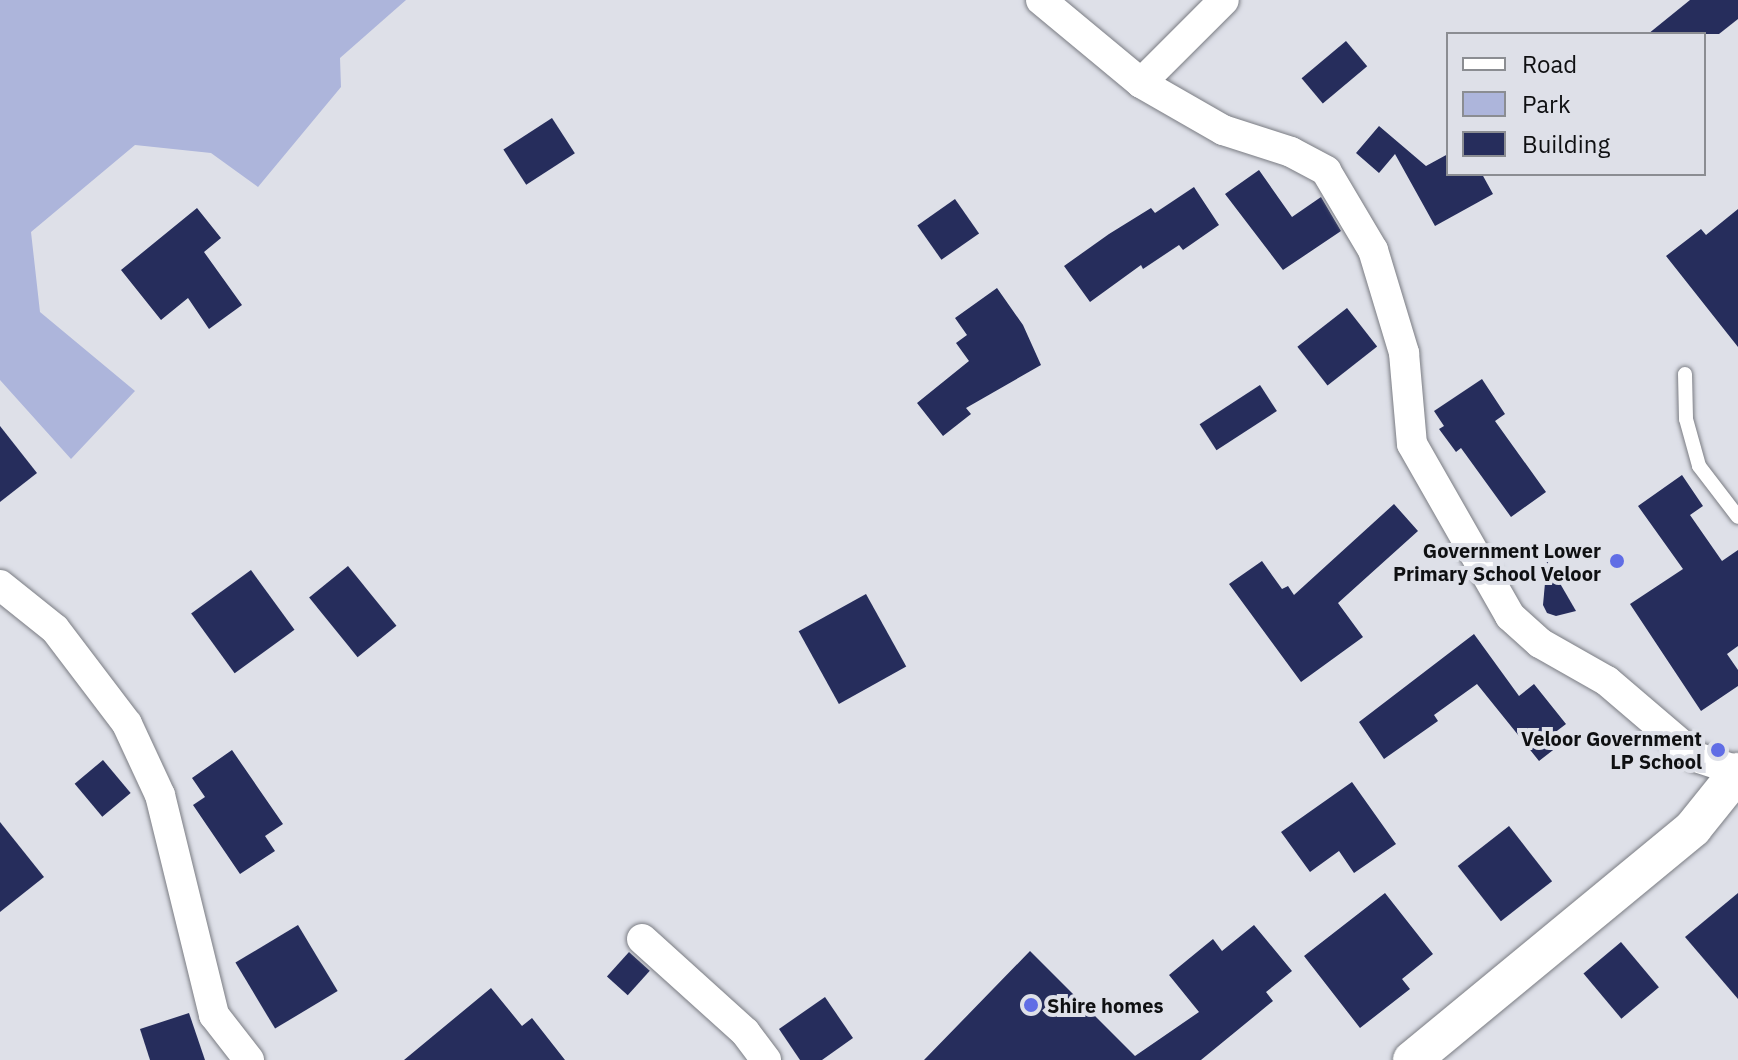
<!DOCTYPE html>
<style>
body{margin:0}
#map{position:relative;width:1738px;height:1060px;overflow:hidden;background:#dee0e8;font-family:"IBM Plex Sans",sans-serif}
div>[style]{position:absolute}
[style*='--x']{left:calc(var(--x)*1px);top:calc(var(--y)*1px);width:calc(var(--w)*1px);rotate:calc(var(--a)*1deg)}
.green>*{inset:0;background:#adb5db}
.building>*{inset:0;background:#262d5c;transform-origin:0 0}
.roads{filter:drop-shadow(0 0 2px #7a7c83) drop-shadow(0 0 2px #7a7c83)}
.service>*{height:14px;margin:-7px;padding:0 7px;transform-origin:7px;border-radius:7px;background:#fff}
.minor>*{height:30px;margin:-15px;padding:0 15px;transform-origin:15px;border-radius:15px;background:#fff}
.tertiary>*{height:38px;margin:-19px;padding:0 19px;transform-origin:19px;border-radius:19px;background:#fff}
.dots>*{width:22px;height:22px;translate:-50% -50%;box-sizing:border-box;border:4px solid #dee0e8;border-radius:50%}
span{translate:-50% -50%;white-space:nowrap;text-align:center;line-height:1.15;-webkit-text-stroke:8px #dee0e8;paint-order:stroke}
.poi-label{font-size:20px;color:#0f1012;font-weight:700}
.right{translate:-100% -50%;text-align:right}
.left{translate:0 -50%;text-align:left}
.legend{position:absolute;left:1446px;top:32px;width:260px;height:144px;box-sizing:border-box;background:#dee0e8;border:2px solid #8b8d92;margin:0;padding:10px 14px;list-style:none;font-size:24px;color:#0f1012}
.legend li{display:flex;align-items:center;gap:16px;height:40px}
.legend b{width:40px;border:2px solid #8b8d92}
</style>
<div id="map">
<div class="green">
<div style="clip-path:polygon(0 0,406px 0,340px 58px,341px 87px,258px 187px,211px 153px,135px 145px,31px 232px,40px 312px,135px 391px,71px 459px,0 380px)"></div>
</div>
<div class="building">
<div style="clip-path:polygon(1690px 0,1738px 0,1738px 19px,1719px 34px,1648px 34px)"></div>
<div style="left:1346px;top:41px;width:33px;height:58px;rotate:50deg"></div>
<div style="left:552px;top:118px;width:42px;height:58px;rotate:57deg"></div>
<div style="clip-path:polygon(1379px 126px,1426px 166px,1448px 154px,1448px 174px,1482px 174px,1493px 194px,1435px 226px,1395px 154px,1379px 173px,1356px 153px)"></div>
<div style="clip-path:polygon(1259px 170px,1292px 217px,1321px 197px,1341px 231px,1283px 270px,1225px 194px)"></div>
<div style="clip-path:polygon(1194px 187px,1219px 225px,1183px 250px,1179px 245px,1143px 269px,1141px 265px,1090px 302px,1064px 266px,1109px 234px,1151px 208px,1155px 213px)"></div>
<div style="left:955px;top:199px;width:42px;height:46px;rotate:55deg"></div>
<div style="clip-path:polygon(197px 208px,221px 238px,204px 252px,242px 305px,209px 329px,188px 298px,161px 320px,121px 270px)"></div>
<div style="clip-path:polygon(1738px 209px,1738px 347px,1666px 256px,1701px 229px,1706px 235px)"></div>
<div style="clip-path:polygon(997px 288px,1023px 325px,1041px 365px,966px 408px,971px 414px,943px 436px,917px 403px,969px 361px,956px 343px,967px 335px,955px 318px)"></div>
<div style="left:1347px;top:308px;width:49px;height:63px;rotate:52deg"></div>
<div style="clip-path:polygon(1482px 379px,1505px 414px,1495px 421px,1546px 492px,1511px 517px,1461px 448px,1456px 452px,1439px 429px,1444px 426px,1434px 411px)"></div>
<div style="left:1260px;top:385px;width:31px;height:72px;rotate:57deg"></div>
<div style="clip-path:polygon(0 426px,37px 473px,0 502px)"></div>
<div style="clip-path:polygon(1682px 475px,1703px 506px,1690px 515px,1722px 561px,1738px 550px,1738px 646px,1727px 654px,1738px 670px,1738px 686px,1701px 711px,1630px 604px,1683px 569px,1638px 506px)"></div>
<div style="clip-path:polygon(1394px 504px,1418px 531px,1338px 603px,1363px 637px,1301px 682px,1229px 584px,1262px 561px,1282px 589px,1288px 586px,1294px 595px)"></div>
<div style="clip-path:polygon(1547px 561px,1576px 611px,1556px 616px,1547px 613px,1543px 605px)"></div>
<div style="left:348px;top:566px;width:77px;height:50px;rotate:51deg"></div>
<div style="left:251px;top:570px;width:74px;height:74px;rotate:54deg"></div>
<div style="left:866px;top:594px;width:83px;height:77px;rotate:61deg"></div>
<div style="clip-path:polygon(1474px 634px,1519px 696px,1534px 684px,1566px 724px,1549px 737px,1557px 747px,1539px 761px,1477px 684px,1434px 715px,1438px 721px,1384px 759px,1359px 722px)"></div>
<div style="clip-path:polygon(232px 750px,283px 824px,265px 836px,275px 851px,240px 874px,193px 805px,205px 797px,192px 778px)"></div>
<div style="left:103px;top:760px;width:43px;height:37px;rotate:50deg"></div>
<div style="clip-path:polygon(1352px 782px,1396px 844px,1354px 873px,1339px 851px,1310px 872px,1281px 832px)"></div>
<div style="clip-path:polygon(0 822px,44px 877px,0 912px)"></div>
<div style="left:1509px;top:826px;width:70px;height:65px;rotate:52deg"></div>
<div style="clip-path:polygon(1385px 893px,1433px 954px,1402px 979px,1410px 989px,1360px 1028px,1304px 956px)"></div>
<div style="clip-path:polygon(1738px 893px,1738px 999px,1685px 937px)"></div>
<div style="left:298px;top:925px;width:77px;height:73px;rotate:59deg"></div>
<div style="clip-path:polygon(1254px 925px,1292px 971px,1266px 992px,1273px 1001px,1201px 1060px,924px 1060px,1030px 951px,1135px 1056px,1199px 1012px,1169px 975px,1213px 939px,1222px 951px)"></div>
<div style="left:1621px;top:942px;width:59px;height:49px;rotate:50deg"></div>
<div style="left:629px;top:952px;width:28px;height:33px;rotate:42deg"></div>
<div style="clip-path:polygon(491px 988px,522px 1026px,532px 1018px,565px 1060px,404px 1060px)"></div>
<div style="clip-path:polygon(825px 997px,853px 1038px,822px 1060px,800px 1060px,779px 1029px)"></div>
<div style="clip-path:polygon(189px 1013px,205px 1060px,150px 1060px,140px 1029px)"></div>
</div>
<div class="roads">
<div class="service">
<div style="--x:1685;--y:374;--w:45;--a:88.7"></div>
<div style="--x:1686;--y:419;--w:49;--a:74.5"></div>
<div style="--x:1699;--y:466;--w:64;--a:52.6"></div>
</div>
<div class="minor">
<div style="--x:1041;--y:0;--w:130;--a:39.7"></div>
<div style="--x:1141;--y:83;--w:95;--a:29.8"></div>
<div style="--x:1223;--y:130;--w:71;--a:17.9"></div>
<div style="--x:1291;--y:152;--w:40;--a:28"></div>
<div style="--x:1326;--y:171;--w:92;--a:59.3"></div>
<div style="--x:1373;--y:250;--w:108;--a:73.2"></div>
<div style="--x:1404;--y:353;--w:91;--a:85"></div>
<div style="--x:1412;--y:444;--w:198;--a:60.3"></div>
<div style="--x:1510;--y:616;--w:40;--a:42"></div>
<div style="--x:1540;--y:643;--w:77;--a:29.6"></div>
<div style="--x:1607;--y:681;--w:117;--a:40.5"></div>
<div style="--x:1696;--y:757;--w:44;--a:18.4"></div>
<div style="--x:1141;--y:83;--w:117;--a:-45"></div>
<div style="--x:0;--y:585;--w:70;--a:38.7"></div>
<div style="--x:55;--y:629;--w:119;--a:52.8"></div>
<div style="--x:127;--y:724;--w:78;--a:65.1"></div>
<div style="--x:160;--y:795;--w:227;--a:76.2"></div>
<div style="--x:214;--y:1015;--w:57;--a:52.1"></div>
<div style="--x:642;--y:939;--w:139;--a:42.1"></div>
<div style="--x:745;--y:1032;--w:35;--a:53"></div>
</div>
<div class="tertiary">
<div style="--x:1412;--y:1060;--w:364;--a:-39.5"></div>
<div style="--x:1693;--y:828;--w:72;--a:-51.2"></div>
</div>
</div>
<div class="dots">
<div style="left:1617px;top:561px;background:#606de5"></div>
<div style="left:1718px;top:750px;background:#606de5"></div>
<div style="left:1031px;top:1005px;background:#606de5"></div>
</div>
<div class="poi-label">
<span class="right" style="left:1601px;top:562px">Government Lower<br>Primary School Veloor</span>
<span class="right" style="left:1702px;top:750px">Veloor Government<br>LP School</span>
<span class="left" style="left:1047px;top:1005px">Shire homes</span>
</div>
<ul class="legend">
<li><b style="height:10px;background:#fff"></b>Road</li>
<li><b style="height:22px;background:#adb5db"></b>Park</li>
<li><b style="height:22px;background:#262d5c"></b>Building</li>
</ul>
</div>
